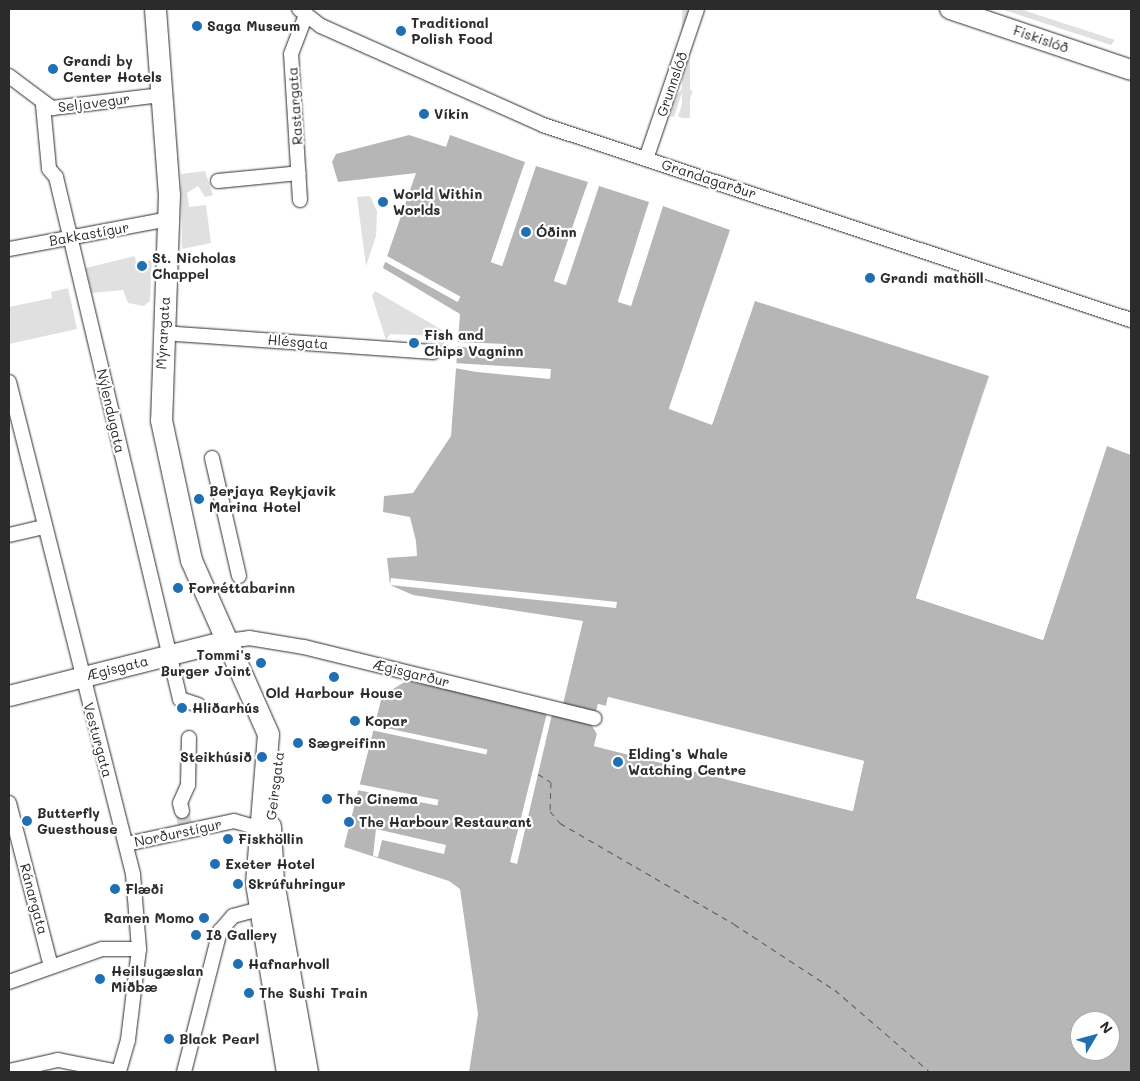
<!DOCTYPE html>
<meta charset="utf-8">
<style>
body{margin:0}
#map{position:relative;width:1140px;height:1081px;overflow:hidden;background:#fff;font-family:Mali,sans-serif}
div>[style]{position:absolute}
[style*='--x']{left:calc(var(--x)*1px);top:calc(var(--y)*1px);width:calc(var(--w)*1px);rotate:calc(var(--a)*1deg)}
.green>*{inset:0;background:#e0e0e0;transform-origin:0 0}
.water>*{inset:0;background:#b6b6b6}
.pier>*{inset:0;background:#fff;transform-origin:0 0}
.ferry>*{height:1px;margin-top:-0.5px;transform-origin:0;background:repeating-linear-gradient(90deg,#5c5c5c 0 6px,transparent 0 11px)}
.street-tunnel>*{height:14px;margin-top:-7px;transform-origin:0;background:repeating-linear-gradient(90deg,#d5d5d5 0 14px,transparent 0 21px)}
.roads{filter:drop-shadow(0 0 1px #2b2b2b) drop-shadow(0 0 1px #2b2b2b)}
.street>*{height:14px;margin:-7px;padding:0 7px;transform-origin:7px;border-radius:7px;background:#fff}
.secondary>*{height:20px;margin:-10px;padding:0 10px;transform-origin:10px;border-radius:10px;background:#fff}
.primary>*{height:21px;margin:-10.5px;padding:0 10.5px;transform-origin:10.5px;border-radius:10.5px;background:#fff}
.dots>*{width:14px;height:14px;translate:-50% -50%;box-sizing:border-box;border:2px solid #fff;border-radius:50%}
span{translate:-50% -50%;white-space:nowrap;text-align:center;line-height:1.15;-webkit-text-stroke:4.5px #fff;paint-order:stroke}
.poi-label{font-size:14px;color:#2b2b2b;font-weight:700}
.left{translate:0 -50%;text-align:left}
.right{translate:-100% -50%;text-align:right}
.street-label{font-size:14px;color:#2b2b2b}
.frame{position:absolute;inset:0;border:10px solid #2b2b2b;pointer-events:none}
.north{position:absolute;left:1070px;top:1011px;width:50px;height:50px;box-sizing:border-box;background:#fff;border:1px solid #aaa;border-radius:50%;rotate:53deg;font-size:14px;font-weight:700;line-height:20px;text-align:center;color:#2b2b2b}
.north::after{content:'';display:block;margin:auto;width:18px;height:22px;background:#1f6fb2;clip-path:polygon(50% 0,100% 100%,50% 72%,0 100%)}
</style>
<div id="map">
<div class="green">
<div style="left:682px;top:9px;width:8px;height:109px"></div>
<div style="clip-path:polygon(1001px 9px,1020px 9px,1115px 40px,1111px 45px)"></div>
<div style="clip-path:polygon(684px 86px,674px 117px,670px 116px,676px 96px)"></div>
<div style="left:687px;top:89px;width:6px;height:29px;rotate:18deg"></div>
<div style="clip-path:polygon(205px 171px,213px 195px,205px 197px,198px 186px,187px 193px,189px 207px,206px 205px,211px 243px,182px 249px,181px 174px)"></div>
<div style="clip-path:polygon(370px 196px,377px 211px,376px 236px,366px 266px,357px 197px)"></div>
<div style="clip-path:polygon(135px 256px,136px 263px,152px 260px,150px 301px,144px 306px,128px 303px,123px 290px,92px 293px,86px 268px)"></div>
<div style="clip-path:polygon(68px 288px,77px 329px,9px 344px,9px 307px,52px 298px,51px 292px)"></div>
<div style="clip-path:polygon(375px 291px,444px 331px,444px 351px,438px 350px,438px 336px,390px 334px,386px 340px,372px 296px)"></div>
</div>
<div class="water">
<div style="clip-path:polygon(evenodd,409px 135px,446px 147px,450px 135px,525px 162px,491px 262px,502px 266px,536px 166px,588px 182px,554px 281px,565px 285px,599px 186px,649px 202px,618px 301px,631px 306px,663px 206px,730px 230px,669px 408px,712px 424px,755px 301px,989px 376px,916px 598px,1043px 640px,1107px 446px,1131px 455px,1131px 1072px,469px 1072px,478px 1014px,460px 889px,449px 881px,344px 847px,382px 696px,406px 681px,551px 709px,592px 726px,597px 734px,594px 746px,852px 811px,864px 761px,608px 697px,606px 706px,598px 704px,596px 712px,563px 704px,583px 621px,413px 595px,390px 585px,387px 558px,417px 556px,416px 541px,410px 517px,383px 512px,384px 496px,413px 493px,451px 436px,460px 314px,383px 268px,416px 173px,338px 182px,332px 162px,336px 154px,409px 135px,1080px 1021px,1110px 1021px,1110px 1051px,1080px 1051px,1080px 1021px)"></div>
</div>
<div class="pier">
<div style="clip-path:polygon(525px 162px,494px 261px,501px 263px,536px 166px,502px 266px,491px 262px)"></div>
<div style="clip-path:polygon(588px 182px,557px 280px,564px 282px,599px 186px,566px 285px,554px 281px)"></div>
<div style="clip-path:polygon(649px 202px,621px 300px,630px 303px,663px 206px,631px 306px,618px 302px)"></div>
<div style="left:387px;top:256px;width:84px;height:6px;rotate:29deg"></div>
<div style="clip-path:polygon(711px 285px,672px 407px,710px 421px,755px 301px,712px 425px,669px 409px)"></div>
<div style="clip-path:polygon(457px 342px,505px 344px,505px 351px,469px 348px,456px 346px)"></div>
<div style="clip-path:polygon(454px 363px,551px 369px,550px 379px,477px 372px,454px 368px)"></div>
<div style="clip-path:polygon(989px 374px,919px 596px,1042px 637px,1107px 446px,1043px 640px,916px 598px)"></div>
<div style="clip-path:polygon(391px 578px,617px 602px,616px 608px,390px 585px)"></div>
<div style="clip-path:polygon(608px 697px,864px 761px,853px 811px,594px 746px,597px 734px,593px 723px,600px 733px,597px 744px,851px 808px,861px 762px,610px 700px,608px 708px,600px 707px,595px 715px,598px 704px,606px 706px)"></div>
<div style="clip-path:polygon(548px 709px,553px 710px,517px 864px,510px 862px)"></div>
<div style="left:372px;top:725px;width:118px;height:5px;rotate:12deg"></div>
<div style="left:358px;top:784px;width:82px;height:6px;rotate:11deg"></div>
<div style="clip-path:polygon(376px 829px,446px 845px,444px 854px,382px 840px,378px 857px,373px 856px)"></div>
</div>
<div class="ferry">
<div style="--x:538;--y:774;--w:15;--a:32"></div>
<div style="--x:551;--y:782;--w:29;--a:92"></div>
<div style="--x:550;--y:811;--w:16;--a:50"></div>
<div style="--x:560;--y:823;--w:201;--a:30.1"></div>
<div style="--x:734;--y:924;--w:121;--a:33.2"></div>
<div style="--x:835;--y:990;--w:125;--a:40.8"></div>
</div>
<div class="street-tunnel">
<div style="--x:182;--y:811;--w:13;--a:77"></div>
</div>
<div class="roads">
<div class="street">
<div style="--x:299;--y:9;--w:28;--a:38"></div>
<div style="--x:321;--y:26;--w:243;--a:24"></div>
<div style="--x:543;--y:125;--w:619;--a:18.35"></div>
<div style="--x:9;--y:76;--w:54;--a:36.7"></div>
<div style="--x:52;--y:108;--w:110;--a:-6.8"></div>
<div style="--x:43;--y:105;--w:64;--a:84.6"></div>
<div style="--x:49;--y:169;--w:11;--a:49"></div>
<div style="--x:56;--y:177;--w:537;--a:76.64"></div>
<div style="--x:180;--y:699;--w:19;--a:18"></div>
<div style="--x:646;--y:159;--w:158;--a:-71.2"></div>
<div style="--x:218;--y:181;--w:81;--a:-5.6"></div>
<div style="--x:300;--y:200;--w:146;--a:-93.5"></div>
<div style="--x:291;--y:54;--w:42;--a:-69"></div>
<div style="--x:9;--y:249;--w:163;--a:-10.6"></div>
<div style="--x:162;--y:333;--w:272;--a:4"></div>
<div style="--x:9;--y:382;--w:507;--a:75.85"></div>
<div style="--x:133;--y:874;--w:75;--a:85.4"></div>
<div style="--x:139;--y:949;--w:92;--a:96.9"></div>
<div style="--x:128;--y:1040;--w:33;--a:106"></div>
<div style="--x:212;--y:458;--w:121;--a:77.1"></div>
<div style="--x:9;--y:535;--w:36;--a:-13"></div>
<div style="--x:226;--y:641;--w:23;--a:-7"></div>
<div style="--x:249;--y:638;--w:56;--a:9.3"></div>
<div style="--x:304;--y:647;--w:299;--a:13.8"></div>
<div style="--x:9;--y:803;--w:168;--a:75.6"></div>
<div style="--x:182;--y:811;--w:8;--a:-104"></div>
<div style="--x:180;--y:803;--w:20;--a:-66"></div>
<div style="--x:188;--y:785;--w:47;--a:-88.8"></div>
<div style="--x:126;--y:844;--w:110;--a:-12"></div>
<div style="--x:234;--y:821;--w:25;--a:16"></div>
<div style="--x:9;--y:982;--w:99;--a:-19.5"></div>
<div style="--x:102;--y:949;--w:37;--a:0"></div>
<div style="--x:9;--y:1071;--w:50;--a:-12.7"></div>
<div style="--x:58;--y:1060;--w:61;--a:11.3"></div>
<div style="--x:184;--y:1072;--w:146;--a:-75.7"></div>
<div style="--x:220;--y:931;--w:20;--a:-49"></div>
<div style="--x:233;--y:916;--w:34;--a:-15"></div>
</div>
<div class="secondary">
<div style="--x:950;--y:9;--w:191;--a:18.6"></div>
<div style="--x:9;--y:696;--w:224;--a:-14.2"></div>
</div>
<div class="primary">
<div style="--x:155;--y:9;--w:186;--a:85.7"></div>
<div style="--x:169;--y:194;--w:226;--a:92"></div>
<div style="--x:161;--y:420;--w:143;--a:77.9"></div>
<div style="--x:191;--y:560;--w:190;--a:66.1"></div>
<div style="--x:268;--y:734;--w:149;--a:94.6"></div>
<div style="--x:256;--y:883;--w:192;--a:80.7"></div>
<div style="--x:270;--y:826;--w:55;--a:86.9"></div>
<div style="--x:273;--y:881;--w:194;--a:79.9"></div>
</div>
</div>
<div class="dots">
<div style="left:197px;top:26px;background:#1f6fb2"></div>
<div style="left:401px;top:31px;background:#1f6fb2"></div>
<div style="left:53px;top:69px;background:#1f6fb2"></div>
<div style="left:424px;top:114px;background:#1f6fb2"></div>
<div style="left:383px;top:202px;background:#1f6fb2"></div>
<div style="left:526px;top:232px;background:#1f6fb2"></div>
<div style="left:142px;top:266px;background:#1f6fb2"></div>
<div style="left:870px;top:278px;background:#1f6fb2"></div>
<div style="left:414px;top:343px;background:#1f6fb2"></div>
<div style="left:199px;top:499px;background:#1f6fb2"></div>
<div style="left:178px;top:588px;background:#1f6fb2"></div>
<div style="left:261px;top:663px;background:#1f6fb2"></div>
<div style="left:334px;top:677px;background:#1f6fb2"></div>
<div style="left:182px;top:708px;background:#1f6fb2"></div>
<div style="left:355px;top:721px;background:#1f6fb2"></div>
<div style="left:298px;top:743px;background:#1f6fb2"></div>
<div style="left:262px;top:757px;background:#1f6fb2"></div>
<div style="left:618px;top:762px;background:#1f6fb2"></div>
<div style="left:327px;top:799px;background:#1f6fb2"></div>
<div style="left:27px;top:821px;background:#1f6fb2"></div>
<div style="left:349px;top:822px;background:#1f6fb2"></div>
<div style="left:228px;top:839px;background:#1f6fb2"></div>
<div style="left:215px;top:864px;background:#1f6fb2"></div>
<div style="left:238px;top:884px;background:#1f6fb2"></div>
<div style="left:115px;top:889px;background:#1f6fb2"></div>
<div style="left:204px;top:918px;background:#1f6fb2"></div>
<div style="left:196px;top:935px;background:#1f6fb2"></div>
<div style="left:238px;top:964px;background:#1f6fb2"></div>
<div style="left:100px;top:979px;background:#1f6fb2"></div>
<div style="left:249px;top:993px;background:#1f6fb2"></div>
<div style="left:169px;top:1039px;background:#1f6fb2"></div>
</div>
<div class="poi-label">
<span class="left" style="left:411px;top:31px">Traditional<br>Polish Food</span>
<span class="left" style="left:207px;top:26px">Saga Museum</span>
<span class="left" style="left:63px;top:69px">Grandi by<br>Center Hotels</span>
<span class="left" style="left:434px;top:114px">Víkin</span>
<span class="left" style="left:393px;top:202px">World Within<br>Worlds</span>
<span class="left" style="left:536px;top:232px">Óðinn</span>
<span class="left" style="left:152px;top:266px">St. Nicholas<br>Chappel</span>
<span class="left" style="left:880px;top:278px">Grandi mathöll</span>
<span class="left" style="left:424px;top:343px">Fish and<br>Chips Vagninn</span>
<span class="left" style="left:209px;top:499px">Berjaya Reykjavik<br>Marina Hotel</span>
<span class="left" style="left:188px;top:588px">Forréttabarinn</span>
<span class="right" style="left:251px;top:663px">Tommi's<br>Burger Joint</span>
<span style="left:334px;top:693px">Old Harbour House</span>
<span class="left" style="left:192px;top:708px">Hliðarhús</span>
<span class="left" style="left:365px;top:721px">Kopar</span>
<span class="left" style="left:308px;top:743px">Sægreifinn</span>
<span class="left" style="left:628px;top:762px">Elding’s Whale<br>Watching Centre</span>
<span class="right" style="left:252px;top:757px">Steikhúsið</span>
<span class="left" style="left:337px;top:799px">The Cinema</span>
<span class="left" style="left:37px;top:821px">Butterfly<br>Guesthouse</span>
<span class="left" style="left:359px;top:822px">The Harbour Restaurant</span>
<span class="left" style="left:238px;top:839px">Fiskhöllin</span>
<span class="left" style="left:225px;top:864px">Exeter Hotel</span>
<span class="left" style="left:248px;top:884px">Skrúfuhringur</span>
<span class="left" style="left:125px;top:889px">Flæði</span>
<span class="right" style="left:194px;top:918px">Ramen Momo</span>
<span class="left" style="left:206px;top:935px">I8 Gallery</span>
<span class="left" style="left:248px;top:964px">Hafnarhvoll</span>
<span class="left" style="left:111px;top:979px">Heilsugæslan<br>Miðbæ</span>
<span class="left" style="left:259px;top:993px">The Sushi Train</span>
<span class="left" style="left:179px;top:1039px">Black Pearl</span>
</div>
<div class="street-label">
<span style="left:1041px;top:39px;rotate:19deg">Fiskislóð</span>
<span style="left:672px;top:84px;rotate:-71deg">Grunnslóð</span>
<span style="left:94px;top:103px;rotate:-7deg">Seljavegur</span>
<span style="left:295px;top:106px;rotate:-94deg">Rastargata</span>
<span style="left:709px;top:179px;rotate:18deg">Grandagarður</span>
<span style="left:89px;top:234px;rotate:-10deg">Bakkastígur</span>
<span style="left:163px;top:333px;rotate:-87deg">Mýrargata</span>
<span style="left:298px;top:342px;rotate:4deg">Hlésgata</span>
<span style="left:111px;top:411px;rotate:77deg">Nýlendugata</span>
<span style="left:117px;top:668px;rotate:-14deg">Ægisgata</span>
<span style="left:411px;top:673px;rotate:14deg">Ægisgarður</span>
<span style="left:98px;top:740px;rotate:75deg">Vesturgata</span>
<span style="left:275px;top:786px;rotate:-83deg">Geirsgata</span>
<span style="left:178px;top:833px;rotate:-12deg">Norðurstígur</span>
<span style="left:34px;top:899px;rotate:75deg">Ránargata</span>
</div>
<div class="frame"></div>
<div class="north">N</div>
</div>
